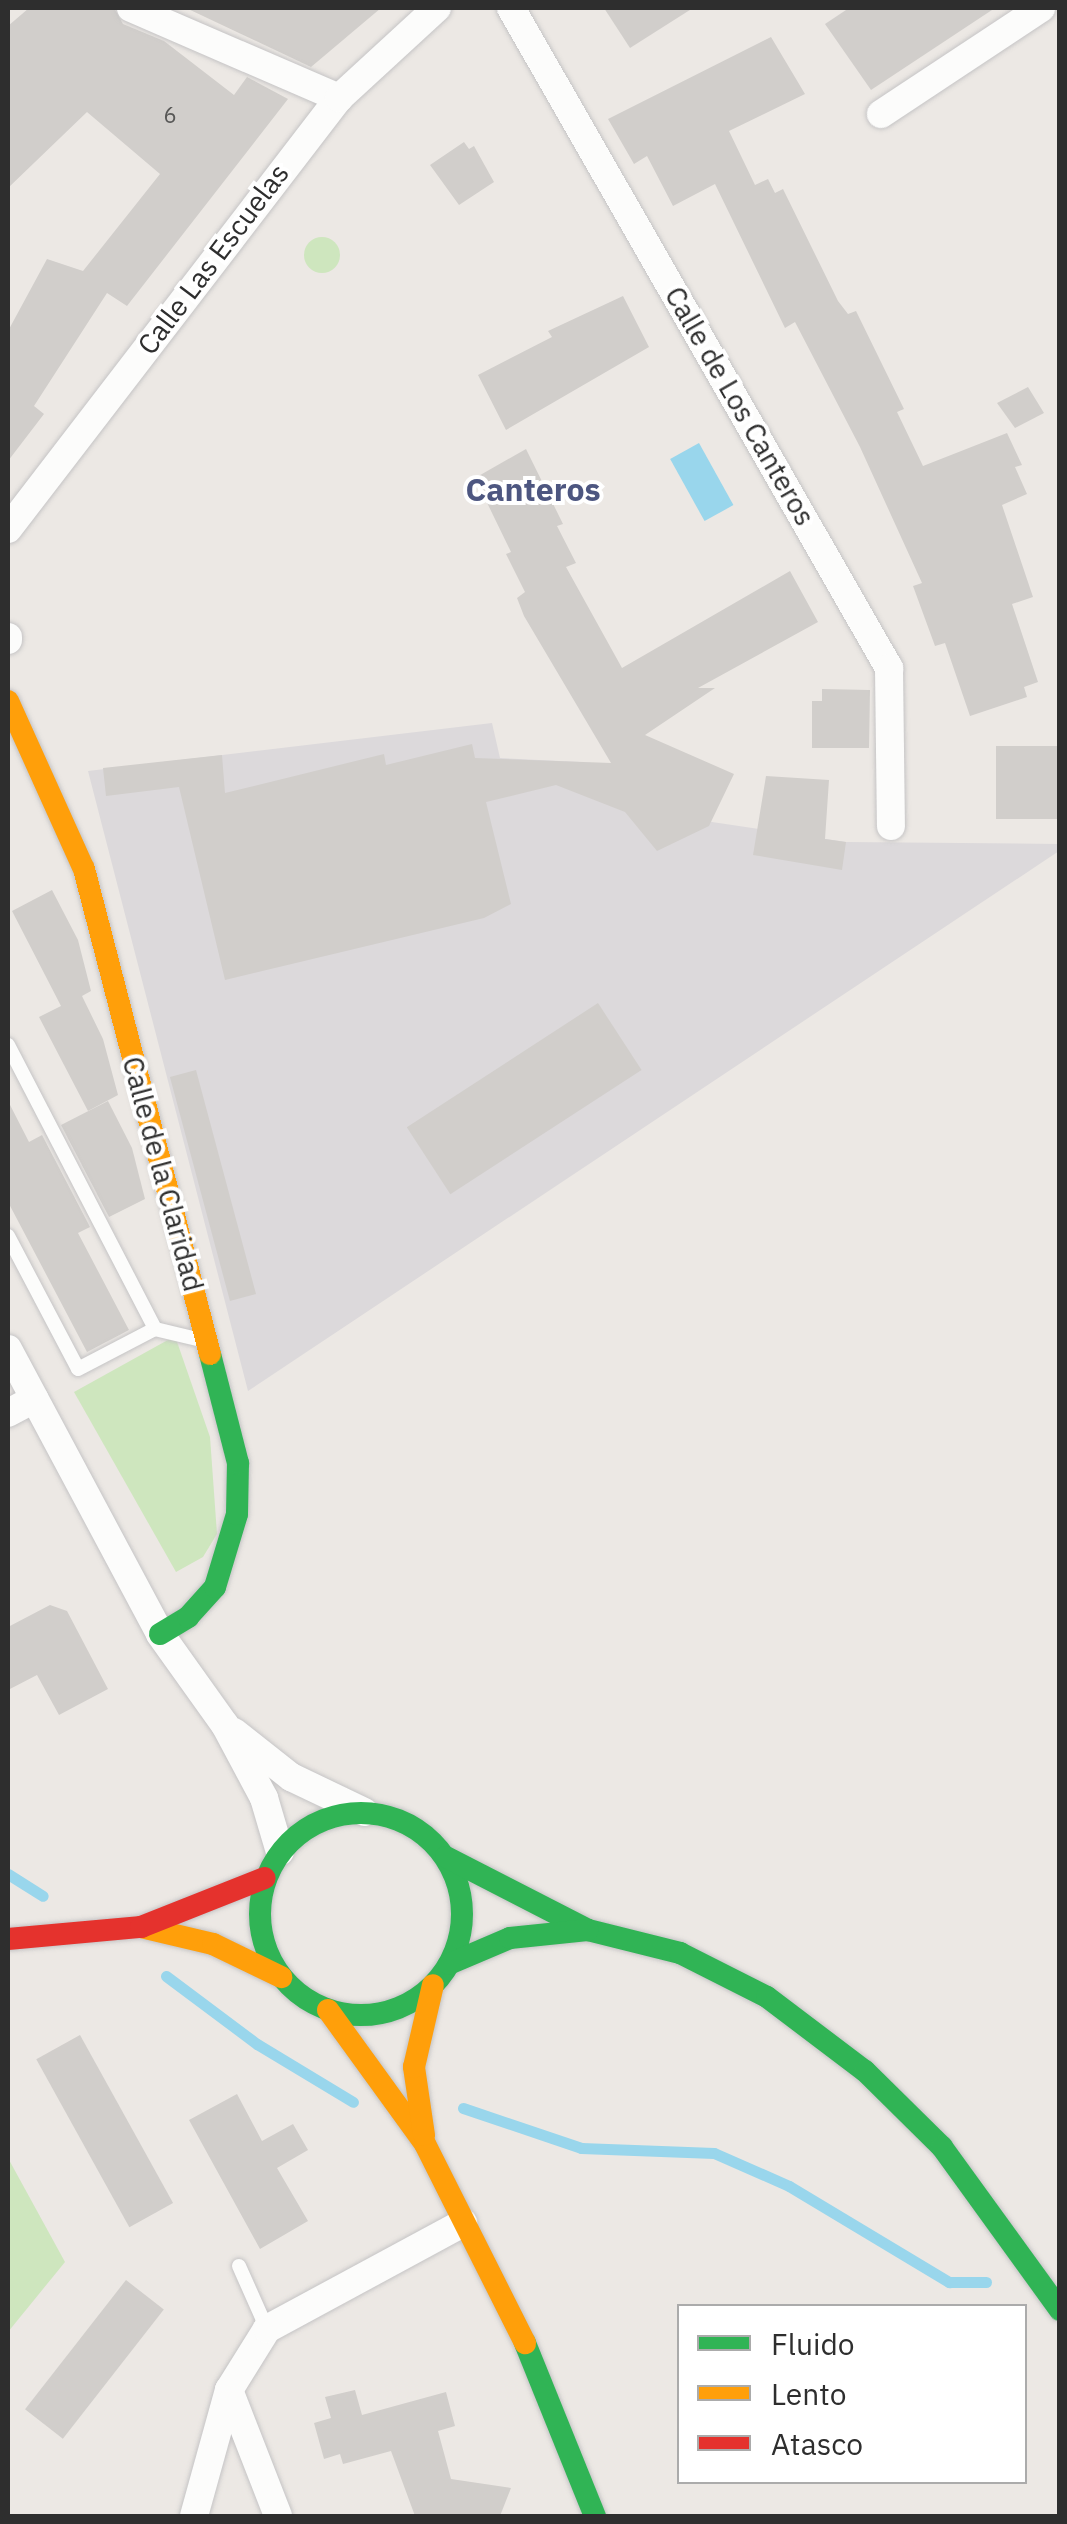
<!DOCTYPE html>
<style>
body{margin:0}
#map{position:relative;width:1067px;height:2524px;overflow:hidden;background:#ece8e4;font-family:"IBM Plex Sans",sans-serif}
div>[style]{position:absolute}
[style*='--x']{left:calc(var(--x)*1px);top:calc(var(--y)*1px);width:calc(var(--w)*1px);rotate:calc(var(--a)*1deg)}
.industrial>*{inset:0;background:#dcd9db}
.green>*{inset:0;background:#cee6be}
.round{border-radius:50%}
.water>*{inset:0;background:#99d6ec;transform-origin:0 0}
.stream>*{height:11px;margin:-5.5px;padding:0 5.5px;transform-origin:5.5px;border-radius:5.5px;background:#99d6ec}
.building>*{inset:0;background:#d1cecb;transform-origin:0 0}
.roads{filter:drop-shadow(0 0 2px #c5c4c5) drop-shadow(0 0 2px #c5c4c5)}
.lane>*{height:14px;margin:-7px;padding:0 7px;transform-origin:7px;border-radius:7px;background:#fcfcfb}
.street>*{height:28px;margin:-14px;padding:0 14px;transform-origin:14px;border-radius:14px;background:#fcfcfb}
.fast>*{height:22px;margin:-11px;padding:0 11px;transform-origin:11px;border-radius:11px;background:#30b455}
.fast>.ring{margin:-11px;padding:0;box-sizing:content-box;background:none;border:22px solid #30b455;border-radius:50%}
.slow>*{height:22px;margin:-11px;padding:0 11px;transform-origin:11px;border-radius:11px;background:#ff9f0a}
.jam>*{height:22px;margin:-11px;padding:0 11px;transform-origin:11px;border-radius:11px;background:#e5322d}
span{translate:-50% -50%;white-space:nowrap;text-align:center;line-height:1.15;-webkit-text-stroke:8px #fff;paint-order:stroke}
.number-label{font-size:22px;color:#585857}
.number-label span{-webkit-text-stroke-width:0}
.street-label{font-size:28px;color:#2e2e2e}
.quarter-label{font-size:32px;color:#4d5680;font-weight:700}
.frame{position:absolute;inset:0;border:10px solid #2e2e2e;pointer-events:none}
.legend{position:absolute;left:677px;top:2304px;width:350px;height:180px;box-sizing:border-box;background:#fff;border:2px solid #ababab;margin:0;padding:12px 18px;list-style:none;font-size:30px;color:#2e2e2e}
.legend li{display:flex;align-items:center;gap:20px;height:50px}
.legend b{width:50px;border:2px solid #ababab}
</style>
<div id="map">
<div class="industrial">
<div style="clip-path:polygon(492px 723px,500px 758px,580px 762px,625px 776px,712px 822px,846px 842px,1059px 844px,1059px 851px,248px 1391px,88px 771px)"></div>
</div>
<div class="green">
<div class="round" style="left:304px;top:237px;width:36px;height:36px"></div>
<div style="clip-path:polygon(175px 1336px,210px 1437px,217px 1534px,203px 1557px,176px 1572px,74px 1392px)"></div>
<div style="clip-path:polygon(8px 2158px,65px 2262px,8px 2332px)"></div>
</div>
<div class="water">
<div style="left:699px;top:443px;width:71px;height:33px;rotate:61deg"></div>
</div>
<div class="stream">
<div style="--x:8;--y:1874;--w:41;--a:32.2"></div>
<div style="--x:166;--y:1976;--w:114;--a:36.8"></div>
<div style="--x:257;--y:2044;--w:112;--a:31.1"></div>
<div style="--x:463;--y:2108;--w:125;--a:18.7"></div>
<div style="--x:581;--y:2148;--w:133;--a:2.2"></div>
<div style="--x:714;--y:2153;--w:82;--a:23.7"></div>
<div style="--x:789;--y:2186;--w:187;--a:31"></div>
<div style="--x:949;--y:2282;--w:37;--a:0"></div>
</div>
<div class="building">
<div style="clip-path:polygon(29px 8px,114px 8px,123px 24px,164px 41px,234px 95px,247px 77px,288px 99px,127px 306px,107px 293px,34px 406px,44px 414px,8px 461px,8px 331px,47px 259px,83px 271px,160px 174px,87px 112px,8px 188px,8px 26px)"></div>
<div style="clip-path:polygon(186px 8px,381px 8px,311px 67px)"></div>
<div style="clip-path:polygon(604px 8px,693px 8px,630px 48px)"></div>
<div style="clip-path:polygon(849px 8px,995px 8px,871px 90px,825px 24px)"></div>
<div style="clip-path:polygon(771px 37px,805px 94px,729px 131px,755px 185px,768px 179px,775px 193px,783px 189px,838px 301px,848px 314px,856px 311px,904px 409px,897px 412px,923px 466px,1007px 433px,1022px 465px,1015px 467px,1027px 494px,1002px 505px,1033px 597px,1012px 604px,1038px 682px,1024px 687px,1027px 697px,970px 716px,945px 643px,935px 646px,913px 586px,922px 583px,860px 447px,795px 322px,785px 328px,715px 184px,673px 206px,647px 156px,634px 164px,608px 119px)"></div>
<div style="clip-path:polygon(464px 142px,469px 149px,474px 146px,494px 182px,459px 205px,430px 165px)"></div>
<div style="clip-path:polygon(623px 296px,649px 347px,506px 430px,478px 375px,552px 337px,548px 331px)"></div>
<div style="clip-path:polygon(1028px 387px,1044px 413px,1015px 428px,997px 403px)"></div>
<div style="clip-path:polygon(526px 449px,563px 524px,557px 526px,576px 563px,566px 567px,622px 668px,790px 571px,818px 622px,698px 688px,715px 688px,645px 735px,734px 774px,709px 826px,657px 851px,625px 812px,556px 785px,486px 802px,511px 904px,484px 918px,225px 980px,179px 787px,106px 796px,103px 768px,222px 755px,225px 793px,384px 754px,386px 765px,472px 744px,475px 758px,611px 763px,524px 616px,517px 598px,525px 592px,506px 554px,511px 552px,475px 478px)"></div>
<div style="clip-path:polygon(822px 689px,870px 690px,869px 748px,812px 748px,812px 701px,822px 701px)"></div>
<div style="left:1060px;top:746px;width:73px;height:64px;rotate:90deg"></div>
<div style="clip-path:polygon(766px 776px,829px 780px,825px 839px,846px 842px,842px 870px,753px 855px)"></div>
<div style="clip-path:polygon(52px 890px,78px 940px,91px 991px,82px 996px,103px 1039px,118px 1095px,88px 1111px,39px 1017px,61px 1006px,12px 911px)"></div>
<div style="left:598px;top:1003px;width:80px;height:228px;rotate:57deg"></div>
<div style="left:196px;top:1070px;width:232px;height:27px;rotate:75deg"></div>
<div style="clip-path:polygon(8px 1101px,29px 1142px,42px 1135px,90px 1227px,78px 1233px,129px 1330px,87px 1352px,8px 1202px)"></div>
<div style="clip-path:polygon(108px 1101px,132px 1148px,145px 1199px,109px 1217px,61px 1125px)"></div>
<div style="clip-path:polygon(50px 1605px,67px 1611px,108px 1689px,59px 1715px,37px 1675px,8px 1690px,8px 1627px)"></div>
<div style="left:80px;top:2035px;width:192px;height:50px;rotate:61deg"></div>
<div style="clip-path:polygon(237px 2094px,262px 2141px,293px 2124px,308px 2150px,277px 2168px,308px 2221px,260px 2249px,189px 2120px)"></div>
<div style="left:126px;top:2280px;width:48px;height:164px;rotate:38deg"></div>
<div style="clip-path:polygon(355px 2390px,362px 2415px,446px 2392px,455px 2426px,438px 2431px,451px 2479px,511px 2488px,500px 2516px,415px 2516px,391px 2451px,343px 2464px,340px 2454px,324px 2459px,314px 2423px,331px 2418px,325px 2397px)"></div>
</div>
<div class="roads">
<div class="lane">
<div style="--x:8;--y:1045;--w:320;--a:62.6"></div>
<div style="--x:8;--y:1236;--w:150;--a:62.2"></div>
<div style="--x:78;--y:1369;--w:87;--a:-27.5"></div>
<div style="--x:155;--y:1329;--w:47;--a:13.4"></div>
<div style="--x:239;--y:2266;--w:69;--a:66"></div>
</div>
<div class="street">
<div style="--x:131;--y:8;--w:227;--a:23.4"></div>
<div style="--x:511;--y:8;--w:761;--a:60.2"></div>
<div style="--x:889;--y:668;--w:158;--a:89.3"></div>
<div style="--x:881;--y:114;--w:192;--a:-33.5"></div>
<div style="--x:8;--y:529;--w:543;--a:-52.48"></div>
<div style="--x:339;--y:98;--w:133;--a:-42.6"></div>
<div style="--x:8;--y:637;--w:3;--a:90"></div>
<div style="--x:8;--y:1349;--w:323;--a:61.9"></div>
<div style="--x:160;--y:1634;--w:112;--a:54.5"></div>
<div style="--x:225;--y:1725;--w:83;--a:61.9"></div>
<div style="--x:264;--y:1798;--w:56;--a:73.5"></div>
<div style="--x:8;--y:1413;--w:30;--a:-28"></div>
<div style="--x:234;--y:1732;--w:73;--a:38.3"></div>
<div style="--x:291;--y:1777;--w:81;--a:25.6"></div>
<div style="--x:229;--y:2390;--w:135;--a:68.7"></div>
<div style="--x:194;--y:2516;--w:131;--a:-74.5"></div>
<div style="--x:229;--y:2390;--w:72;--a:-58.1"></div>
<div style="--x:267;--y:2329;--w:223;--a:-28.4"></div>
</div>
<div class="fast">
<div style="--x:160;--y:1634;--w:33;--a:-31"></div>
<div style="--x:188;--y:1617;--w:40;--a:-48"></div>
<div style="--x:215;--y:1587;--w:76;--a:-73.2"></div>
<div style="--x:237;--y:1514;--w:51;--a:-88.9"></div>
<div style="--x:238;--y:1463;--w:113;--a:-104.4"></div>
<div class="ring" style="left:260px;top:1813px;width:180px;height:180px"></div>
<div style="--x:446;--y:1857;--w:160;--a:27.2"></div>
<div style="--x:588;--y:1930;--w:95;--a:14"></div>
<div style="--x:680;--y:1953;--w:97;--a:26.8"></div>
<div style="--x:767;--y:1997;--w:123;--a:37.1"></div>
<div style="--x:865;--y:2071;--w:108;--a:44.6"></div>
<div style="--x:942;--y:2147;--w:201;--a:54.1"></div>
<div style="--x:449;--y:1964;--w:66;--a:-23.1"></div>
<div style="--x:510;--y:1938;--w:78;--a:-5.9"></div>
<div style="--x:525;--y:2343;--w:187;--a:68"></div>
</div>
<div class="slow">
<div style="--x:8;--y:701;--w:184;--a:65.7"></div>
<div style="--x:84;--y:869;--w:501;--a:75.44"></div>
<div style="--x:141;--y:1927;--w:74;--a:13.3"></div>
<div style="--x:213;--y:1944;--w:76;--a:25.9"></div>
<div style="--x:328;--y:2010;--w:165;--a:54.1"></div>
<div style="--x:425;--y:2144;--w:223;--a:63.3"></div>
<div style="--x:424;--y:2135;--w:69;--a:-98.4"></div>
<div style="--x:414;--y:2067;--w:84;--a:-77"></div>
</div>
<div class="jam">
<div style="--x:8;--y:1939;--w:134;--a:-5.2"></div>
<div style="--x:141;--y:1927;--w:133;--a:-21.6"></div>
</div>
</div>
<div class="number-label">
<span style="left:170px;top:115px">6</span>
</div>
<div class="street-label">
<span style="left:213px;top:259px;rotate:-53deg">Calle Las Escuelas</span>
<span style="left:740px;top:406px;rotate:60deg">Calle de Los Canteros</span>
<span style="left:163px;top:1174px;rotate:75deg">Calle de la Claridad</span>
</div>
<div class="quarter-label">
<span style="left:533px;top:489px">Canteros</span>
</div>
<div class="frame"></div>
<ul class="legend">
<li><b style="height:12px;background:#30b455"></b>Fluido</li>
<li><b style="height:12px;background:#ff9f0a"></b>Lento</li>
<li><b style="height:12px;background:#e5322d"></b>Atasco</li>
</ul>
</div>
